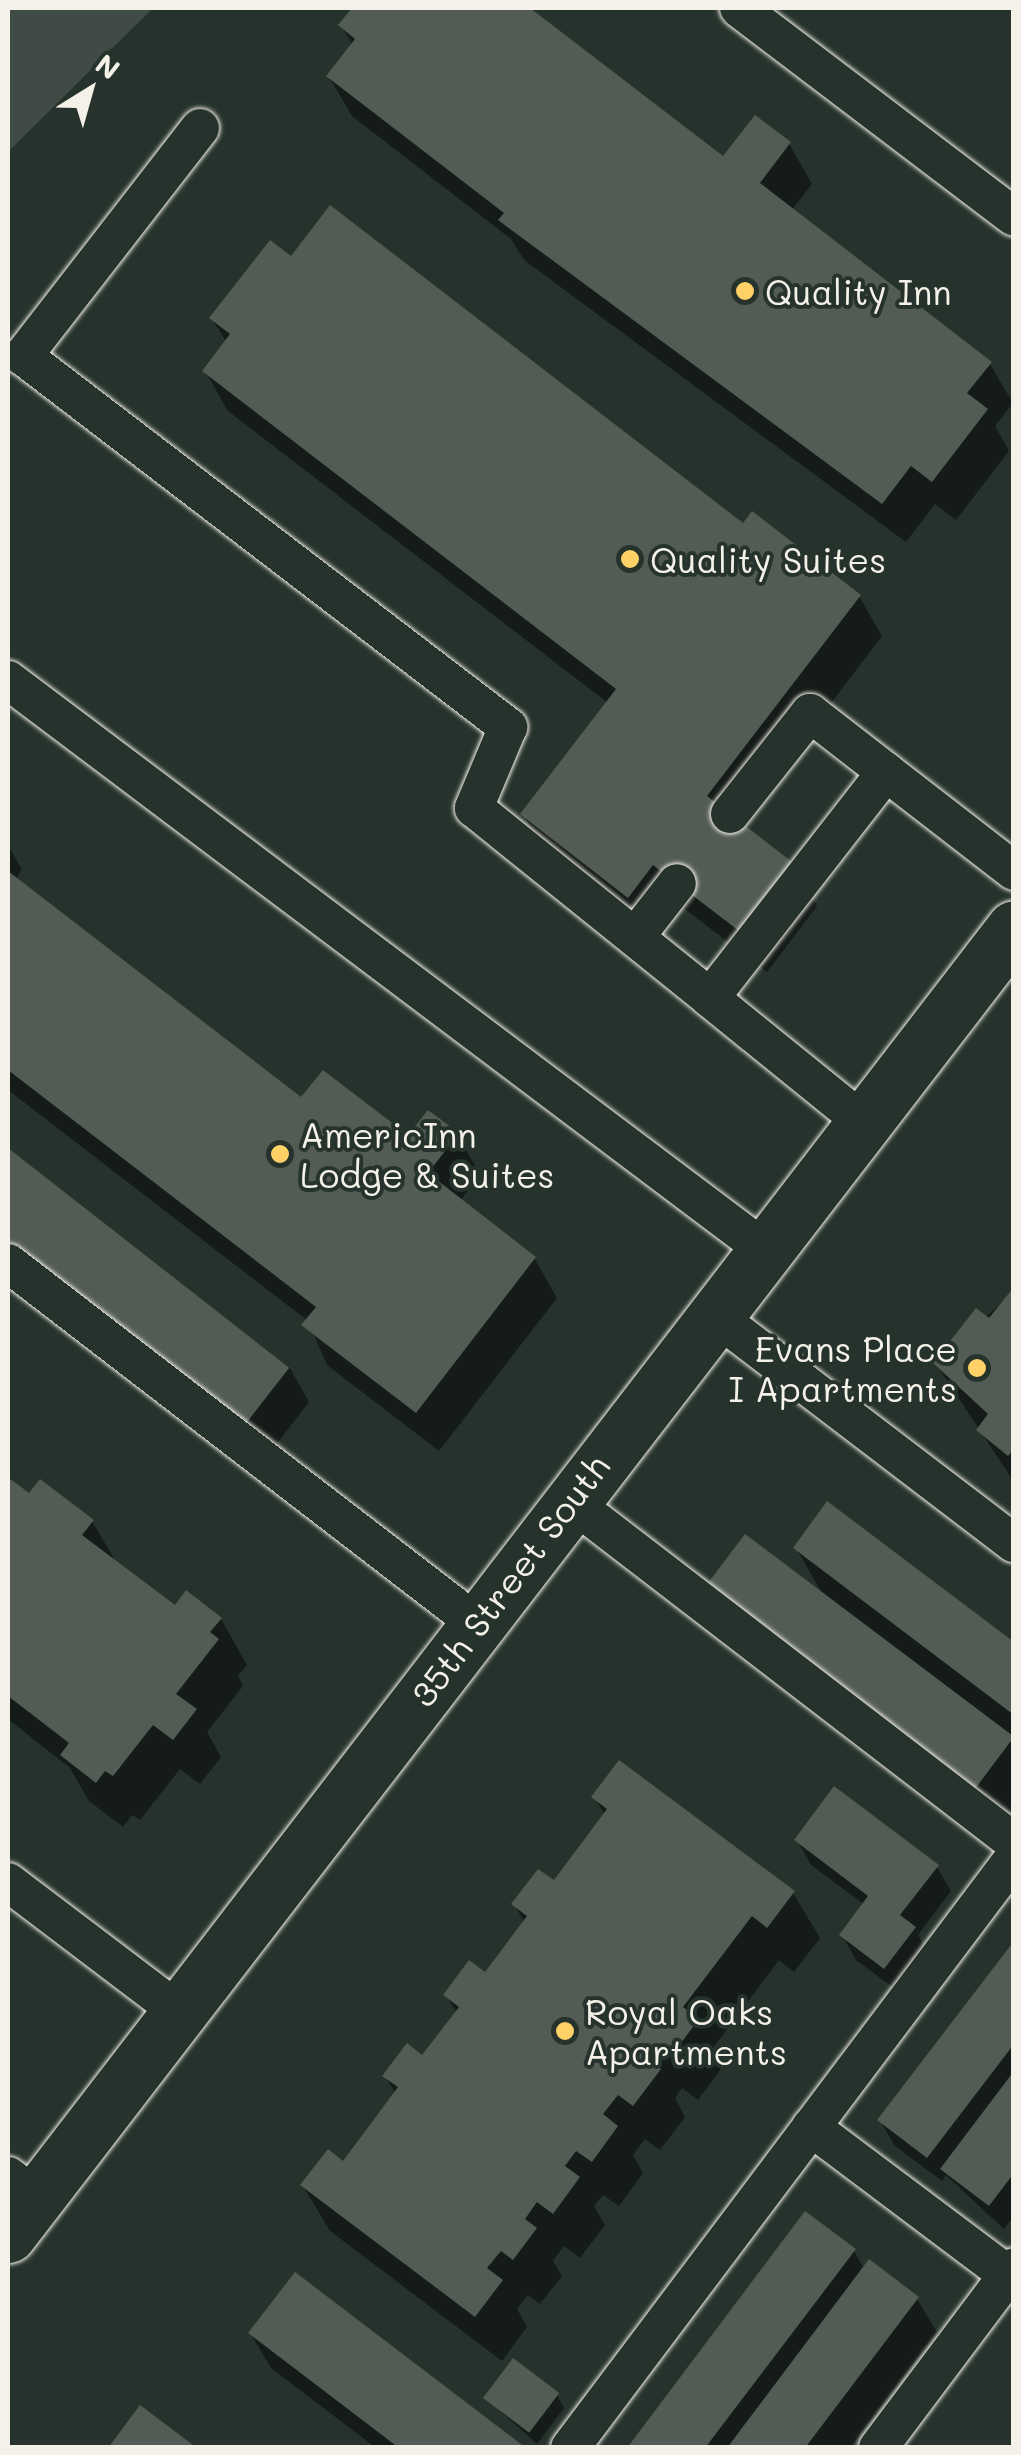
<!DOCTYPE html>
<style>
body{margin:0}
#map{position:relative;width:1021px;height:2455px;overflow:hidden;background:#26332d;font-family:Mali,sans-serif}
div>[style]{position:absolute}
[style*='--x']{left:calc(var(--x)*1px);top:calc(var(--y)*1px);width:calc(var(--w)*1px);rotate:calc(var(--a)*1deg)}
.green>*{inset:0;background:#414b45}
.shadow>*{inset:0;background:#0007}
.building>*{inset:0;background:#525c55;transform-origin:0 0}
.roads{filter:drop-shadow(0 0 2px #f4f1e8) drop-shadow(0 0 2px #f4f1e8)}
.lane>*{height:38px;margin:-19px;padding:0 19px;transform-origin:19px;border-radius:19px;background:#26332d}
.street>*{height:55px;margin:-27.5px;padding:0 27.5px;transform-origin:27.5px;border-radius:27.5px;background:#26332d}
.dots>*{width:28px;height:28px;translate:-50% -50%;box-sizing:border-box;border:5px solid #26332d;border-radius:50%}
span{translate:-50% -50%;white-space:nowrap;text-align:center;line-height:1.15;-webkit-text-stroke:8px #26332d;paint-order:stroke}
.poi-label{font-size:35px;color:#f4f1e8}
.left{translate:0 -50%;text-align:left}
.right{translate:-100% -50%;text-align:right}
.street-label{font-size:35px;color:#f4f1e8}
.frame{position:absolute;inset:0;border:10px solid #f4f1e8;pointer-events:none}
.north{position:absolute;left:40px;top:40px;width:100px;height:100px;-webkit-text-stroke:8px #26332d;paint-order:stroke;rotate:37deg;font-size:28px;font-weight:700;line-height:40px;text-align:center;color:#f4f1e8}
.north::after{content:'';display:block;margin:auto;width:35px;height:45px;background:#f4f1e8;clip-path:polygon(50% 0,100% 100%,50% 72%,0 100%)}
</style>
<div id="map">
<div class="green">
<div style="clip-path:polygon(8px 8px,153px 8px,8px 152px)"></div>
</div>
<div class="shadow">
<div style="clip-path:polygon(355px 8px,526px 8px,724px 159px,789px 144px,812px 184px,791px 211px,990px 364px,1013px 403px,995px 426px,1009px 451px,956px 520px,935px 504px,906px 542px,524px 260px,511px 239px,352px 116px,329px 77px,353px 46px,341px 25px)"></div>
<div style="clip-path:polygon(291px 259px,859px 596px,882px 636px,739px 824px,794px 866px,817px 906px,767px 972px,677px 903px,652px 936px,546px 854px,523px 814px,608px 703px,228px 411px,205px 371px,227px 343px,212px 319px)"></div>
<div style="clip-path:polygon(8px 845px,22px 870px,15px 880px,302px 1100px,408px 1139px,457px 1135px,480px 1174px,460px 1201px,534px 1258px,557px 1298px,439px 1451px,327px 1365px,308px 1321px,8px 1090px)"></div>
<div style="clip-path:polygon(8px 1151px,290px 1368px,309px 1402px,275px 1446px,8px 1241px)"></div>
<div style="clip-path:polygon(1014px 1291px,1014px 1482px,936px 1364px)"></div>
<div style="clip-path:polygon(8px 1475px,30px 1497px,92px 1521px,117px 1564px,175px 1609px,221px 1619px,247px 1665px,238px 1676px,243px 1686px,207px 1732px,221px 1757px,200px 1784px,180px 1769px,140px 1820px,132px 1815px,123px 1827px,89px 1801px,70px 1768px,8px 1719px)"></div>
<div style="clip-path:polygon(796px 1548px,1014px 1645px,1014px 1834px,729px 1619px,824px 1597px)"></div>
<div style="clip-path:polygon(594px 1797px,793px 1893px,820px 1938px,794px 1972px,779px 1960px,713px 2048px,723px 2066px,698px 2100px,682px 2088px,675px 2098px,685px 2117px,660px 2150px,645px 2139px,633px 2155px,643px 2173px,619px 2206px,603px 2195px,594px 2206px,605px 2225px,580px 2258px,564px 2246px,553px 2261px,562px 2276px,540px 2304px,528px 2295px,517px 2309px,527px 2327px,502px 2361px,330px 2231px,303px 2186px,344px 2164px,396px 2094px,385px 2076px,423px 2058px,457px 2013px,446px 1995px,485px 1976px,525px 1923px,514px 1904px,554px 1884px,605px 1815px)"></div>
<div style="clip-path:polygon(797px 1840px,937px 1867px,951px 1891px,918px 1935px,928px 1953px,899px 1992px,856px 1960px,842px 1935px,865px 1905px,811px 1865px)"></div>
<div style="clip-path:polygon(1014px 1945px,1014px 2216px,1004px 2229px,946px 2175px,942px 2181px,895px 2146px,880px 2121px)"></div>
<div style="clip-path:polygon(854px 2251px,864px 2269px,917px 2299px,937px 2332px,850px 2448px,630px 2448px)"></div>
<div style="clip-path:polygon(251px 2334px,522px 2448px,376px 2448px,271px 2368px)"></div>
<div style="clip-path:polygon(557px 2395px,564px 2408px,537px 2444px,486px 2398px)"></div>
</div>
<div class="building">
<div style="clip-path:polygon(352px 8px,530px 8px,723px 156px,755px 115px,791px 142px,760px 183px,992px 362px,967px 393px,988px 409px,932px 482px,911px 466px,882px 504px,498px 220px,504px 213px,326px 76px,355px 39px,338px 25px)"></div>
<div style="clip-path:polygon(330px 205px,743px 523px,752px 511px,861px 595px,707px 796px,796px 865px,743px 934px,653px 865px,628px 898px,520px 814px,616px 689px,202px 371px,230px 334px,209px 318px,270px 240px,291px 256px)"></div>
<div style="clip-path:polygon(8px 871px,301px 1097px,323px 1070px,408px 1135px,428px 1110px,459px 1133px,428px 1173px,536px 1257px,416px 1413px,301px 1325px,316px 1307px,8px 1070px)"></div>
<div style="left:8px;top:1148px;width:357px;height:76px;rotate:38deg"></div>
<div style="clip-path:polygon(1014px 1287px,1014px 1449px,1008px 1456px,976px 1430px,988px 1414px,933px 1363px,976px 1308px,989px 1318px)"></div>
<div style="clip-path:polygon(8px 1477px,29px 1493px,40px 1479px,94px 1520px,82px 1535px,175px 1605px,186px 1590px,222px 1618px,210px 1632px,219px 1639px,176px 1694px,197px 1709px,173px 1740px,153px 1725px,113px 1776px,105px 1771px,96px 1783px,60px 1755px,69px 1743px,8px 1696px)"></div>
<div style="clip-path:polygon(827px 1501px,1014px 1642px,1014px 1715px,793px 1548px)"></div>
<div style="left:745px;top:1534px;width:337px;height:64px;rotate:37deg"></div>
<div style="clip-path:polygon(619px 1760px,795px 1891px,767px 1928px,752px 1916px,683px 2007px,699px 2019px,671px 2056px,655px 2044px,645px 2058px,661px 2069px,633px 2106px,618px 2095px,603px 2114px,618px 2126px,592px 2162px,576px 2151px,565px 2166px,580px 2177px,553px 2214px,537px 2202px,525px 2219px,537px 2228px,513px 2260px,501px 2251px,487px 2268px,503px 2280px,475px 2317px,300px 2185px,328px 2149px,343px 2161px,398px 2087px,382px 2076px,407px 2043px,422px 2055px,459px 2007px,443px 1995px,469px 1960px,485px 1972px,527px 1916px,511px 1904px,538px 1869px,554px 1880px,607px 1809px,591px 1797px)"></div>
<div style="clip-path:polygon(834px 1786px,939px 1865px,900px 1915px,916px 1927px,884px 1969px,839px 1935px,868px 1896px,794px 1840px)"></div>
<div style="clip-path:polygon(1014px 1941px,1014px 2044px,927px 2158px,877px 2120px)"></div>
<div style="clip-path:polygon(1014px 2071px,1014px 2173px,989px 2206px,940px 2169px)"></div>
<div style="clip-path:polygon(805px 2211px,856px 2249px,705px 2448px,627px 2448px)"></div>
<div style="clip-path:polygon(869px 2259px,919px 2297px,805px 2448px,727px 2448px)"></div>
<div style="clip-path:polygon(295px 2272px,526px 2448px,399px 2448px,248px 2333px)"></div>
<div style="left:513px;top:2358px;width:58px;height:50px;rotate:37deg"></div>
<div style="clip-path:polygon(140px 2405px,197px 2448px,108px 2448px)"></div>
</div>
<div class="roads">
<div class="lane">
<div style="--x:739;--y:8;--w:345;--a:37.2"></div>
<div style="--x:200;--y:128;--w:289;--a:127.8"></div>
<div style="--x:23;--y:356;--w:611;--a:37.41"></div>
<div style="--x:508;--y:727;--w:88;--a:112.8"></div>
<div style="--x:474;--y:808;--w:303;--a:38.8"></div>
<div style="--x:8;--y:680;--w:946;--a:36.97"></div>
<div style="--x:730;--y:814;--w:129;--a:-51.6"></div>
<div style="--x:810;--y:713;--w:96;--a:37.8"></div>
<div style="--x:635;--y:937;--w:68;--a:-52.1"></div>
<div style="--x:863;--y:1122;--w:197;--a:-141"></div>
<div style="--x:710;--y:998;--w:286;--a:-52.1"></div>
<div style="--x:886;--y:772;--w:162;--a:37.7"></div>
<div style="--x:8;--y:1263;--w:590;--a:37.57"></div>
<div style="--x:713;--y:1314;--w:378;--a:37.3"></div>
<div style="--x:569;--y:1500;--w:561;--a:37.54"></div>
<div style="--x:8;--y:1882;--w:215;--a:37.2"></div>
<div style="--x:811;--y:2127;--w:246;--a:36.9"></div>
<div style="--x:8;--y:2176;--w:36;--a:37"></div>
<div style="--x:570;--y:2448;--w:738;--a:-53.04"></div>
<div style="--x:878;--y:2448;--w:226;--a:-53.1"></div>
</div>
<div class="street">
<div style="--x:8;--y:2235;--w:1649;--a:-52.41"></div>
</div>
</div>
<div class="dots">
<div style="left:745px;top:291px;background:#ffd166"></div>
<div style="left:630px;top:559px;background:#ffd166"></div>
<div style="left:280px;top:1154px;background:#ffd166"></div>
<div style="left:977px;top:1368px;background:#ffd166"></div>
<div style="left:565px;top:2031px;background:#ffd166"></div>
</div>
<div class="poi-label">
<span class="left" style="left:765px;top:291px">Quality Inn</span>
<span class="left" style="left:650px;top:559px">Quality Suites</span>
<span class="left" style="left:300px;top:1154px">AmericInn<br>Lodge &amp; Suites</span>
<span class="right" style="left:957px;top:1368px">Evans Place<br>I Apartments</span>
<span class="left" style="left:585px;top:2031px">Royal Oaks<br>Apartments</span>
</div>
<div class="street-label">
<span style="left:509px;top:1580px;rotate:-53deg">35th Street South</span>
</div>
<div class="frame"></div>
<div class="north">N</div>
</div>
